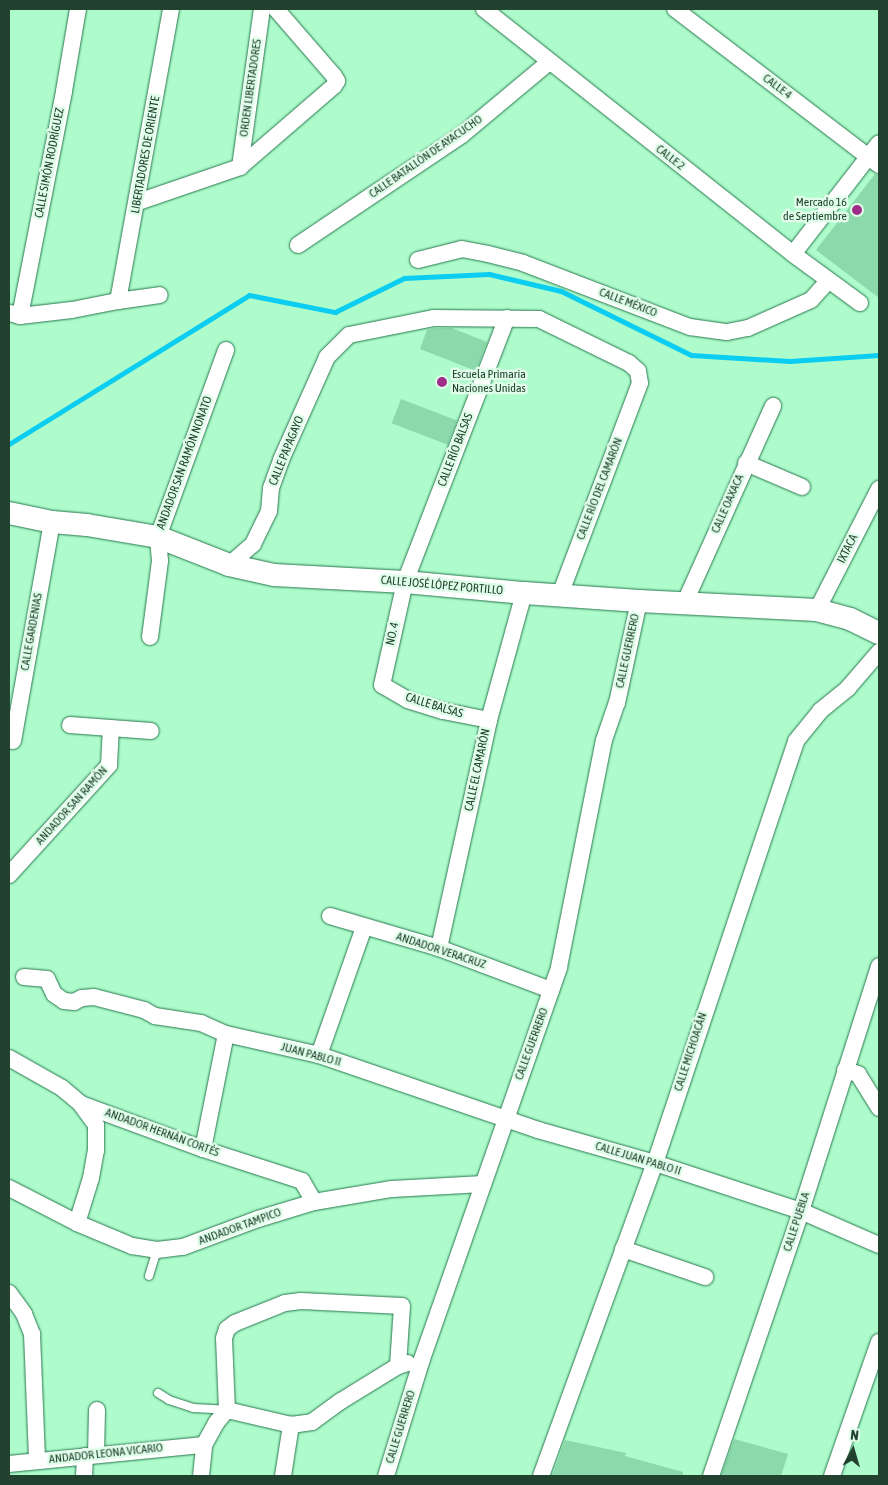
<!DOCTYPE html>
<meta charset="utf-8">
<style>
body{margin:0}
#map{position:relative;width:888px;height:1485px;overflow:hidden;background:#aefccc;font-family:"Asap Condensed",sans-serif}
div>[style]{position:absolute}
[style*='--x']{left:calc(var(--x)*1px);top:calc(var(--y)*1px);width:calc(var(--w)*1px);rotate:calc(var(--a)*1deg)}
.stream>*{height:5px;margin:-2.5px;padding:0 2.5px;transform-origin:2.5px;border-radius:2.5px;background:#0acdf1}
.building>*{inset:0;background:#8cd9ab;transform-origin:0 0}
.roads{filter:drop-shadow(0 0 1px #28774e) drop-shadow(0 0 1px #28774e)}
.lane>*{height:8px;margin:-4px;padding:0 4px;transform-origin:4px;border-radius:4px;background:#fff}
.street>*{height:16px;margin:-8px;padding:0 8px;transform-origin:8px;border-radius:8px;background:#fff}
.secondary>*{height:22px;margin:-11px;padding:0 11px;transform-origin:11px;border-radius:11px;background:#fff}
.dots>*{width:14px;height:14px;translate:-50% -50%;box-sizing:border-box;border:2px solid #dffde9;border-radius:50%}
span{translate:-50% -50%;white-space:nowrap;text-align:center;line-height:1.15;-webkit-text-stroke:5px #dffde9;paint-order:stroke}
.street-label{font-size:12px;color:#22422f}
.poi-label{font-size:12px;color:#22422f}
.right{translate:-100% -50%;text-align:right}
.left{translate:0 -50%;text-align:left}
.frame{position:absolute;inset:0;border:10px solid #22422f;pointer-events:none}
.north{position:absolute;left:828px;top:1425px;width:50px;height:50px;-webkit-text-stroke:4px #dffde9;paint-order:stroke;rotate:6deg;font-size:14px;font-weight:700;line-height:20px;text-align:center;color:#22422f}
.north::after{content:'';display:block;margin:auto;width:18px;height:22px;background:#22422f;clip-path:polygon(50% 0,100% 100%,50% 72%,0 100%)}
</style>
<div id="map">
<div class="stream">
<div style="--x:9;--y:444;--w:282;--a:-31.8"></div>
<div style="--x:249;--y:295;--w:88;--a:11.2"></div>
<div style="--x:335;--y:312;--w:77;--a:-26.2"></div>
<div style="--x:404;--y:278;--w:85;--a:-2.7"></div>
<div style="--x:489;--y:274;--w:74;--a:13.3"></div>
<div style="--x:561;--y:291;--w:145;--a:26.2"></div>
<div style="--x:691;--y:355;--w:99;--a:3.5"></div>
<div style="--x:790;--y:361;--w:89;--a:-3.9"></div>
</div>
<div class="building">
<div style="clip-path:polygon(875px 174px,879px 175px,879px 298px,816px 250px)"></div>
<div style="clip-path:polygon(435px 328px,452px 328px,487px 342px,476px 371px,420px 349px,427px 330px)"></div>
<div style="left:401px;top:399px;width:60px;height:26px;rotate:21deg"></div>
<div style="clip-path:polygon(734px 1439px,788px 1454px,781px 1476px,721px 1476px)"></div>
<div style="clip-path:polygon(565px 1440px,626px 1453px,625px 1456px,683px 1472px,683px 1476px,552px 1476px)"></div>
</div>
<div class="roads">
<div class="lane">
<div style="--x:149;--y:1276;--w:27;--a:-73"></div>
<div style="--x:158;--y:1393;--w:13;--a:32"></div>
<div style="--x:169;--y:1400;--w:25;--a:18"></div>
<div style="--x:193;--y:1408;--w:34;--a:3"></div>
</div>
<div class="street">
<div style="--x:484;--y:9;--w:394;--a:38.4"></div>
<div style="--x:793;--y:254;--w:83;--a:36.2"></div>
<div style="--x:675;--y:9;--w:257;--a:37.4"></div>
<div style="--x:240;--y:167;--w:160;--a:-82.1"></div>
<div style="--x:138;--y:202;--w:108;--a:-18.9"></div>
<div style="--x:240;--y:167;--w:124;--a:-40.8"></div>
<div style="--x:334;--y:86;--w:6;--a:-59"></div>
<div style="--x:337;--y:81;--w:6;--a:-121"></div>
<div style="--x:334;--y:76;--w:89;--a:-130.9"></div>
<div style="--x:298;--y:245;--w:199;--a:-33.9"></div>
<div style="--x:463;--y:134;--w:112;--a:-39.9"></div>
<div style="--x:793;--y:254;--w:140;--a:-52.2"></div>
<div style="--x:418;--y:260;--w:45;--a:-14"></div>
<div style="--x:462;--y:249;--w:26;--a:11"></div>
<div style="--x:488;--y:254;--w:36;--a:14"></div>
<div style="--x:523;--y:263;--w:179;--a:21"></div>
<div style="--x:690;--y:327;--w:37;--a:8"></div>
<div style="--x:727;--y:332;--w:21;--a:-11"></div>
<div style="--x:748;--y:328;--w:69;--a:-24"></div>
<div style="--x:811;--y:300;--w:25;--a:-48"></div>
<div style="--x:118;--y:301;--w:297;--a:-79.7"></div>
<div style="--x:10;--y:313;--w:10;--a:17"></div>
<div style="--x:20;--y:316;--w:52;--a:-6.6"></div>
<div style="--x:72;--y:310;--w:47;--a:-11.1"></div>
<div style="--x:118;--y:301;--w:42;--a:-8.1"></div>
<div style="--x:20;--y:316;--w:229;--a:-78.9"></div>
<div style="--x:64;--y:91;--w:83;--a:-80.3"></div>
<div style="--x:746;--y:463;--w:61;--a:23.2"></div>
<div style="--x:229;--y:565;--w:32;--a:-41"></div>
<div style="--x:253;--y:544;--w:37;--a:-64"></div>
<div style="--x:269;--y:511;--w:23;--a:-85"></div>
<div style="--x:271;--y:488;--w:30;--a:-70"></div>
<div style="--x:281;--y:460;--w:113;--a:-65.9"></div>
<div style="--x:327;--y:357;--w:31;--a:-45"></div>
<div style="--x:349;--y:335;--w:87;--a:-11.3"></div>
<div style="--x:434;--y:318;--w:105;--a:0.5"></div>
<div style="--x:539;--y:319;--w:100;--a:26.1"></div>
<div style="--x:629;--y:363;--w:12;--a:42"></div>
<div style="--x:638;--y:371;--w:12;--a:81"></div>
<div style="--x:640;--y:383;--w:227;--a:110.7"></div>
<div style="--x:685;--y:602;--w:215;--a:-65.8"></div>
<div style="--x:817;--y:610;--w:136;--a:-62.9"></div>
<div style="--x:150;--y:637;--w:77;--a:-82.5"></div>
<div style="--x:160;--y:561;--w:24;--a:-95"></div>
<div style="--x:158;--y:537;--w:199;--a:-70"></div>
<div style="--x:489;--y:720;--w:47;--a:-168.9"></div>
<div style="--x:443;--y:711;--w:37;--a:-163"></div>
<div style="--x:408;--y:700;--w:30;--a:-150"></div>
<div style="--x:382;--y:685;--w:106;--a:-77.4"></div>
<div style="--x:405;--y:582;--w:283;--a:-68.9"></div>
<div style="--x:70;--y:725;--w:81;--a:4.2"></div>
<div style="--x:13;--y:741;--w:222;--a:-79.9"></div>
<div style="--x:9;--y:875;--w:149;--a:-47.7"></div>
<div style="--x:109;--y:765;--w:37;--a:-87"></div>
<div style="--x:330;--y:916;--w:114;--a:16.4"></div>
<div style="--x:439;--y:948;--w:120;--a:20.6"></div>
<div style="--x:439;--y:948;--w:233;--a:-77.6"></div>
<div style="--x:489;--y:720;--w:132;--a:-74.6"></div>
<div style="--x:24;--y:977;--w:23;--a:5"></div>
<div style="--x:47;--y:979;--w:17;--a:65"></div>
<div style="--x:54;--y:994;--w:12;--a:35"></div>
<div style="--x:64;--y:1001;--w:10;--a:6"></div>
<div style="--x:74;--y:1002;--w:9;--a:-27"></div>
<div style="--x:82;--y:998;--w:12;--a:-5"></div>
<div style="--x:94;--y:997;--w:52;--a:14.6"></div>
<div style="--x:144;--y:1010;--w:13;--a:29"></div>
<div style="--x:155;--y:1016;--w:47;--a:8.7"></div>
<div style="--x:201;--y:1023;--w:27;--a:24"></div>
<div style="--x:226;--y:1034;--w:95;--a:12.7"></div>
<div style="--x:319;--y:1055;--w:231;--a:18.9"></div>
<div style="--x:538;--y:1130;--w:122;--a:15.8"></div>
<div style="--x:655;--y:1163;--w:154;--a:18.2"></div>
<div style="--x:801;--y:1211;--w:85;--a:23.6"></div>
<div style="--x:319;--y:1055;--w:136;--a:-70.6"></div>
<div style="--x:9;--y:1058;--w:61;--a:29.5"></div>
<div style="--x:62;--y:1088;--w:25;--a:40"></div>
<div style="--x:81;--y:1104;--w:130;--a:20.2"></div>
<div style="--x:203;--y:1149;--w:104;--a:17.9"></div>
<div style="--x:302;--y:1181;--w:24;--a:60"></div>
<div style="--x:845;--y:1070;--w:14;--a:17"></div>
<div style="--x:858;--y:1074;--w:40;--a:58"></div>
<div style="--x:203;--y:1149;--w:117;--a:-78.7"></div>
<div style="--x:9;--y:1188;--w:76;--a:27.2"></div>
<div style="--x:77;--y:1223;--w:60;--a:22.7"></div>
<div style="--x:132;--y:1246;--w:25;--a:9"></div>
<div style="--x:157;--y:1250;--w:26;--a:-7"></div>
<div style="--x:183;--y:1247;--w:80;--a:-20.5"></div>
<div style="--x:258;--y:1219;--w:59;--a:-16.9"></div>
<div style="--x:314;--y:1202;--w:79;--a:-9.5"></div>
<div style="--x:392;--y:1189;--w:91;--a:-3.1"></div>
<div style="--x:77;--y:1223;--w:47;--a:-72.7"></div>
<div style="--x:91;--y:1178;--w:27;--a:-80"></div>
<div style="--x:96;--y:1151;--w:26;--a:-90"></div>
<div style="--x:96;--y:1125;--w:26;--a:-126"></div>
<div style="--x:623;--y:1249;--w:87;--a:18.9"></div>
<div style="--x:9;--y:1293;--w:26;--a:54"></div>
<div style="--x:24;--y:1314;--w:22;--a:68"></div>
<div style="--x:32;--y:1334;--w:127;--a:87.7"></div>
<div style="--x:227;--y:1410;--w:66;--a:13.2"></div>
<div style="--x:291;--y:1425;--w:21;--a:-8"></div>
<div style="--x:312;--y:1422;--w:36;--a:-36"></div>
<div style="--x:341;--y:1401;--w:67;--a:-31.6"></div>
<div style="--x:398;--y:1366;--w:10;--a:-17"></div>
<div style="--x:96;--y:1455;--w:45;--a:-88.7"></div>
<div style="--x:9;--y:1464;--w:196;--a:-5.6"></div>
<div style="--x:84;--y:1476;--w:20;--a:-87"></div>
<div style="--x:201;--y:1476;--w:31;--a:-84"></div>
<div style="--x:204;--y:1445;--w:25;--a:-61"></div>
<div style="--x:216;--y:1423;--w:17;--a:-50"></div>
<div style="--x:227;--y:1410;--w:72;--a:-92.4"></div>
<div style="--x:224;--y:1338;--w:9;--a:-72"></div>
<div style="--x:227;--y:1329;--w:10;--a:-37"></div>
<div style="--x:235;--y:1323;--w:54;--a:-21.8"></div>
<div style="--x:285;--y:1303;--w:16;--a:-7"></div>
<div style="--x:301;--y:1301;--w:101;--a:2.8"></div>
<div style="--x:402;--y:1306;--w:60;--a:93.8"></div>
<div style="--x:283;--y:1476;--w:52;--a:-81.1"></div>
<div style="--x:386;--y:1476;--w:122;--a:-72.9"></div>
<div style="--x:422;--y:1359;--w:415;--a:-70.7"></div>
<div style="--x:559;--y:967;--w:231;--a:-78.8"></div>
<div style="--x:604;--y:740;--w:39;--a:-71"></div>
<div style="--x:617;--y:703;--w:104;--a:-77.8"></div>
<div style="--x:541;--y:1476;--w:333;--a:-70"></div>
<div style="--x:655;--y:1163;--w:445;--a:-71.5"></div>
<div style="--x:796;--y:741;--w:38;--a:-51"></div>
<div style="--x:820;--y:711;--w:36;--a:-39"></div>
<div style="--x:848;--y:688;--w:48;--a:-49.3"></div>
<div style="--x:711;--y:1476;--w:280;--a:-71.2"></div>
<div style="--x:801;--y:1211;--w:257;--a:-72.3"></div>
<div style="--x:832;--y:1476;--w:142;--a:-70.7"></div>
</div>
<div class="secondary">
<div style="--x:9;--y:513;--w:44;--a:11.8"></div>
<div style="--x:52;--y:522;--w:35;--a:5"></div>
<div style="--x:87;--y:525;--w:72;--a:9.6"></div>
<div style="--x:158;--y:537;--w:76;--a:21.5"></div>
<div style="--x:229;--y:565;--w:46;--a:12.5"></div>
<div style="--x:274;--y:575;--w:131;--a:3.1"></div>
<div style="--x:405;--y:582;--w:120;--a:5.3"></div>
<div style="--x:524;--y:593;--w:115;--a:4"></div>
<div style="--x:639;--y:601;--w:178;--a:2.9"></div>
<div style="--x:817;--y:610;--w:34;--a:15"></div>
<div style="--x:850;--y:619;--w:32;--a:26"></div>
</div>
</div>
<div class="dots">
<div style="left:857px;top:210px;background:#9e2c89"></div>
<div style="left:442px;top:382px;background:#9e2c89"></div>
</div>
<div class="street-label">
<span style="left:777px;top:87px;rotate:37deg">CALLE 4</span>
<span style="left:251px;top:88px;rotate:-82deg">ORDEN LIBERTADORES</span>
<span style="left:146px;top:155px;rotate:-80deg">LIBERTADORES DE ORIENTE</span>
<span style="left:426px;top:157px;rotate:-35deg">CALLE BATALLÓN DE AYACUCHO</span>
<span style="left:670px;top:158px;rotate:38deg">CALLE 2</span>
<span style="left:50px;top:163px;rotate:-79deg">CALLE SIMÓN RODRÍGUEZ</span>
<span style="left:628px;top:303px;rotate:21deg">CALLE MÉXICO</span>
<span style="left:456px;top:450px;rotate:-69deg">CALLE RÍO BALSAS</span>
<span style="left:287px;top:451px;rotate:-68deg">CALLE PAPAGAYO</span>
<span style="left:185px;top:463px;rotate:-70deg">ANDADOR SAN RAMÓN NONATO</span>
<span style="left:600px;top:489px;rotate:-69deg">CALLE RÍO DEL CAMARÓN</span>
<span style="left:728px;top:504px;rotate:-66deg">CALLE OAXACA</span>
<span style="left:848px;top:549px;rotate:-63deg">IXTACA</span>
<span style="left:442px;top:586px;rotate:5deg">CALLE JOSÉ LÓPEZ PORTILLO</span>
<span style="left:32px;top:632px;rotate:-80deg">CALLE GARDENIAS</span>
<span style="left:393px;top:634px;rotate:-77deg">NO. 4</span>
<span style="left:628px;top:651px;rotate:-78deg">CALLE GUERRERO</span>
<span style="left:434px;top:706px;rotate:17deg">CALLE BALSAS</span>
<span style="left:478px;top:770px;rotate:-78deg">CALLE EL CAMARÓN</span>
<span style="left:72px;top:806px;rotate:-48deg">ANDADOR SAN RAMÓN</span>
<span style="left:441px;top:951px;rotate:18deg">ANDADOR VERACRUZ</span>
<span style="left:532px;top:1044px;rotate:-70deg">CALLE GUERRERO</span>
<span style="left:691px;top:1052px;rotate:-72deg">CALLE MICHOACÁN</span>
<span style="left:311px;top:1055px;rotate:15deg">JUAN PABLO II</span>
<span style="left:162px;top:1133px;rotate:20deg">ANDADOR HERNÁN CORTÉS</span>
<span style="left:638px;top:1159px;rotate:17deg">CALLE JUAN PABLO II</span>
<span style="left:797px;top:1222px;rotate:-72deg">CALLE PUEBLA</span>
<span style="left:240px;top:1227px;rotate:-20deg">ANDADOR TAMPICO</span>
<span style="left:401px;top:1427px;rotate:-73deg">CALLE GUERRERO</span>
<span style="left:106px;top:1454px;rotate:-6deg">ANDADOR LEONA VICARIO</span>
</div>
<div class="poi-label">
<span class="right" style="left:847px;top:210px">Mercado 16<br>de Septiembre</span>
<span class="left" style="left:452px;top:382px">Escuela Primaria<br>Naciones Unidas</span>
</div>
<div class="frame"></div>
<div class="north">N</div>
</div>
